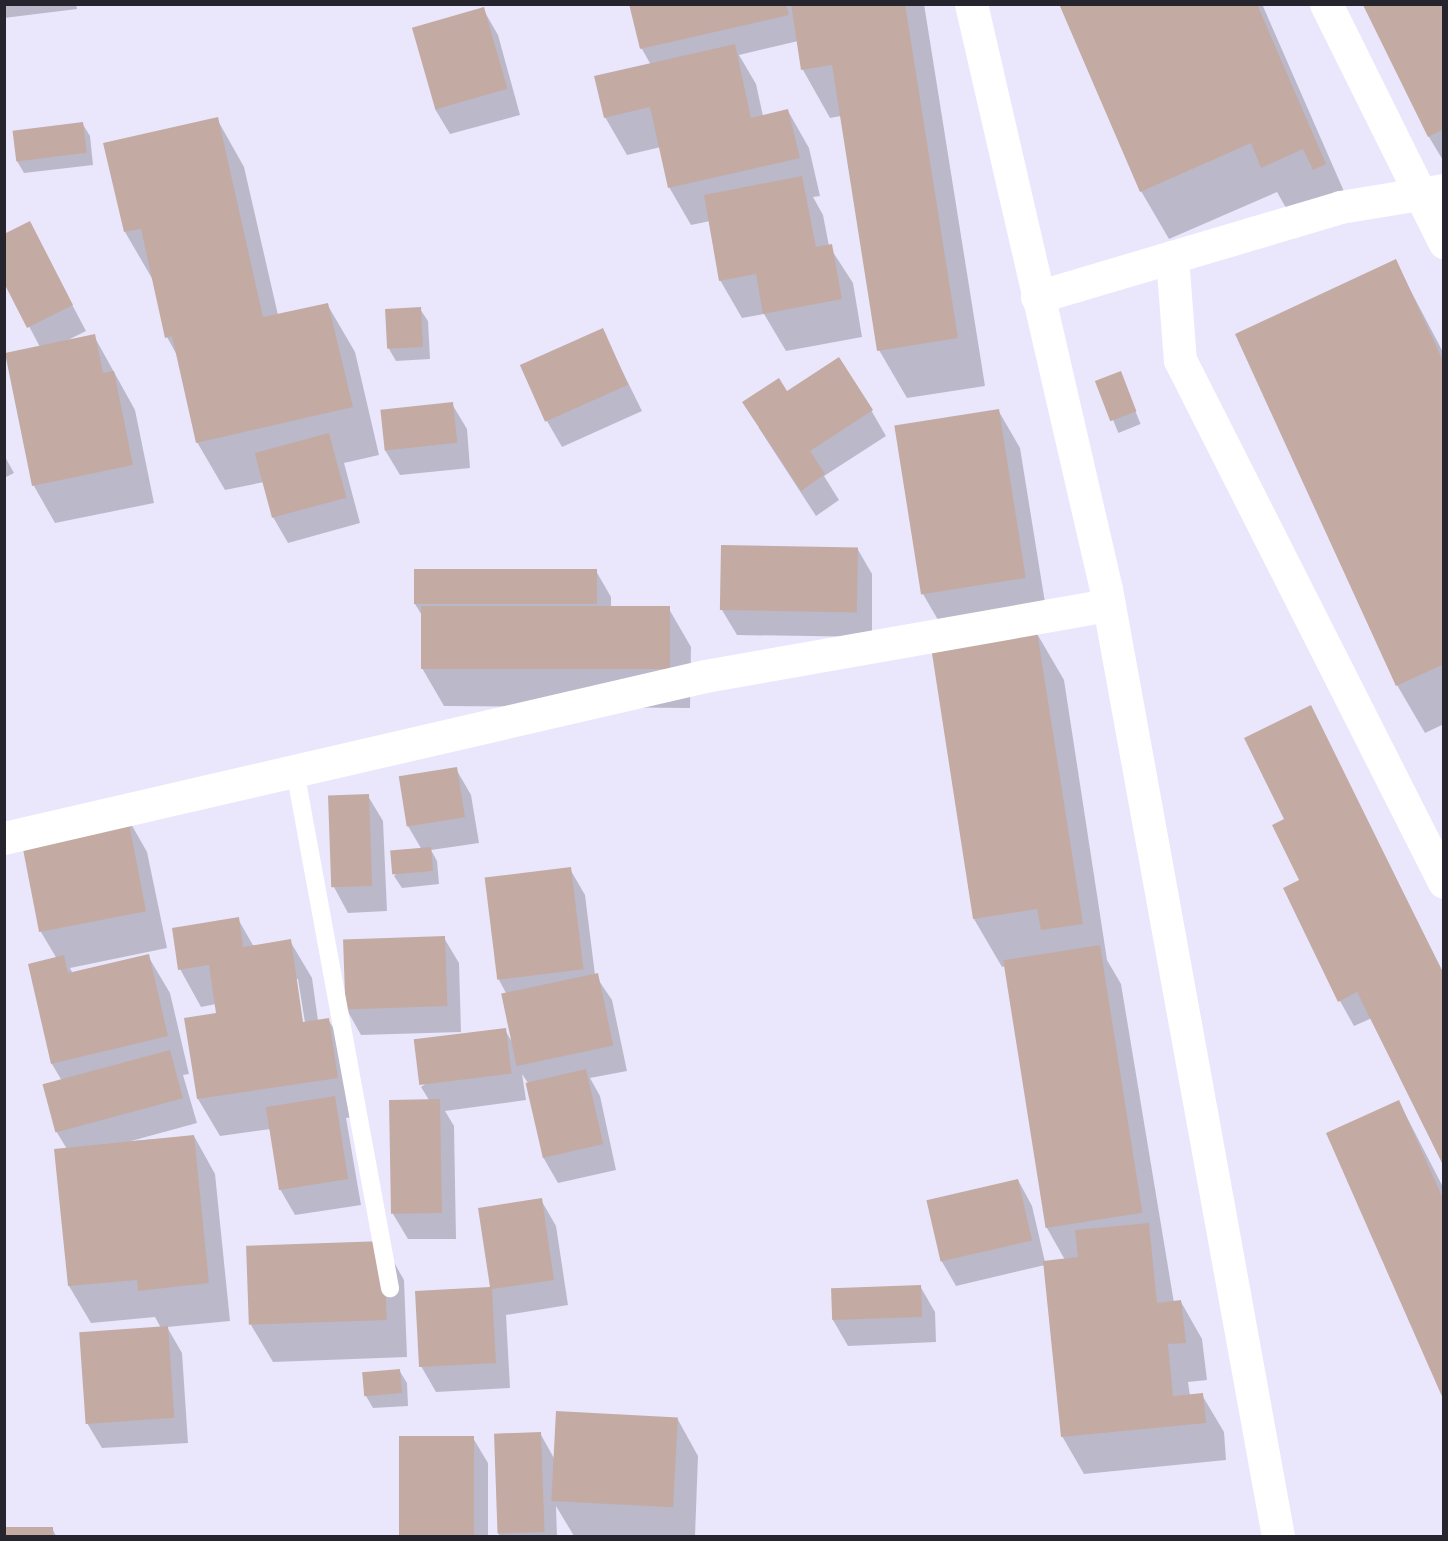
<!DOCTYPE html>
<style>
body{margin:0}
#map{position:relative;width:1448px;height:1541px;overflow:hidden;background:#eae7fd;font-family:"DejaVu Sans",sans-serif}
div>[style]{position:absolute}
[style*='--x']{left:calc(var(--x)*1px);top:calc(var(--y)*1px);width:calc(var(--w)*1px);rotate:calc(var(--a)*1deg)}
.shadow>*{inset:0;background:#0003;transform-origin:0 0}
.building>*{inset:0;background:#c3aba4;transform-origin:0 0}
.service>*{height:18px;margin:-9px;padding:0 9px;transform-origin:9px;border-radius:9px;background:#fff}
.minor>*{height:33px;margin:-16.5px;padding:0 16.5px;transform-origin:16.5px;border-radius:16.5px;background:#fff}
span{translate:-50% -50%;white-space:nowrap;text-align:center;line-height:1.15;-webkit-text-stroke:4.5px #fff;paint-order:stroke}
.frame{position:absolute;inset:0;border:6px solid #26252d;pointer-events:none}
</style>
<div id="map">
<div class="shadow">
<div style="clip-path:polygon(4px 4px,76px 4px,77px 9px,4px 18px)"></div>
<div style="clip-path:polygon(631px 4px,924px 4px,985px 386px,907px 398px,879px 350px,841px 116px,830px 118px,803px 70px,798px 41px,739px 55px,756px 84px,763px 116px,788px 111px,809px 148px,820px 196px,813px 197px,823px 215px,829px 246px,853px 283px,862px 337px,786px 351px,764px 314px,742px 318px,720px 280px,710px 221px,691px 225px,669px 187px,661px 147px,627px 155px,605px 117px,651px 65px,642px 49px)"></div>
<div style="clip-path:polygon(1061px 4px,1262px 4px,1353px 212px,1290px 215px,1277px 192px,1169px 239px,1141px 191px)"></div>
<div style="clip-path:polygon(1364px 4px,1444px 4px,1444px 162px,1429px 137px)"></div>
<div style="clip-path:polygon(483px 9px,498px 35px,520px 115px,450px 134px,435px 109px)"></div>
<div style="clip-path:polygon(217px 119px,244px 167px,278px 315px,327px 304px,355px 352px,379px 455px,344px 463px,360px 523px,288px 543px,273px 517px,264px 482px,225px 490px,197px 442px,178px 357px,167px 337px,153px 280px,125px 232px)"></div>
<div style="clip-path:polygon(82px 123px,90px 136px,93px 165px,24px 173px,17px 161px)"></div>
<div style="clip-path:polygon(29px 223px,86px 331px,68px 340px,94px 336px,135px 410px,154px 503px,55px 523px,34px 486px,40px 347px,4px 279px)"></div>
<div style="clip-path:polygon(1395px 261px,1444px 354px,1444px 724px,1425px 733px,1397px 685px)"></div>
<div style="clip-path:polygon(420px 309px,428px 321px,430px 359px,396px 361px,389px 349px)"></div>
<div style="clip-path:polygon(602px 330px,642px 411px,562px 447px,547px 421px)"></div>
<div style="left:1120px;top:373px;width:55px;height:24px;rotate:68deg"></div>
<div style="clip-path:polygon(787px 393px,871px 410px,886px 436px,824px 476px,839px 500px,816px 516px,759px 428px)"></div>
<div style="clip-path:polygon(452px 404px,467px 429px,470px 468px,400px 475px,385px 450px)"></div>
<div style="clip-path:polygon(998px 410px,1020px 448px,1047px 615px,945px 632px,923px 594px)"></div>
<div style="clip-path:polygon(4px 455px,14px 473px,4px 478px)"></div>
<div style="clip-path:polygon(857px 548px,872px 574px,872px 637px,737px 635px,722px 610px)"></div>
<div style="clip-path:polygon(596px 571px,611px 597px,611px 609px,669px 609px,691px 647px,690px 708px,444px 706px,422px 668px,423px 617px,415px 604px)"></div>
<div style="clip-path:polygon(1036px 632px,1064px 680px,1107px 960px,1121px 984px,1174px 1303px,1181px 1302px,1202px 1339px,1207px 1380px,1188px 1382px,1190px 1396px,1202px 1395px,1224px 1432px,1226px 1460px,1084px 1474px,1062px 1436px,1045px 1265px,956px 1286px,941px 1260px,1018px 1180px,1032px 1206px,1045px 1262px,1065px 1260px,1047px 1228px,1006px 966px,1002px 967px,974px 919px)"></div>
<div style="clip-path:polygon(1310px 707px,1444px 974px,1444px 1163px,1372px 1018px,1354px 1026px,1340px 1001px,1301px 881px,1286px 820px)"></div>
<div style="clip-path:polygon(456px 769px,471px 795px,479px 843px,431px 850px,437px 861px,439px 884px,402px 888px,394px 876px,422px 850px,408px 826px)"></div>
<div style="clip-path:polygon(368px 796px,383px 821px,387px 911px,348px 913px,334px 887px)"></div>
<div style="clip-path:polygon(126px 815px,147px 852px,167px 948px,70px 968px,73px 974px,148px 956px,170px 993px,189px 1074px,183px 1075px,197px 1123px,131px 1141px,194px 1136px,215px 1174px,230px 1321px,167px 1327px,182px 1353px,188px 1443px,102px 1448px,87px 1423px,161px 1328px,155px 1317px,91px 1323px,69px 1286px,56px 1150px,67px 1149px,56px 1131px,62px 1081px,52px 1064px,29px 965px,57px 959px,41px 932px,22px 836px)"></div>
<div style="clip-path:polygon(570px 869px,585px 895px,595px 975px,612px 1000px,627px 1071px,590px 1078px,600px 1096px,616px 1170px,558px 1183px,543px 1157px,528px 1083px,522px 1074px,526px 1100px,445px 1111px,454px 1126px,456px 1239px,408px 1239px,393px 1214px,429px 1100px,421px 1087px,505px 1030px,512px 1042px,506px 993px,499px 980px)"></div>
<div style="clip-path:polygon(evenodd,238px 919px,254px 947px,290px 941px,312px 978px,318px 1021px,328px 1019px,350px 1057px,359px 1116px,346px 1118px,361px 1205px,295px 1215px,280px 1189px,271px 1129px,220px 1136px,198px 1099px,217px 1015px,216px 1004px,201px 1007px,180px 969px,238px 919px,295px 979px,298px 979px,306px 1029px,303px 1029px,295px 979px)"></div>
<div style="clip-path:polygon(444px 938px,459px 963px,461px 1032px,361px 1035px,347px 1010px)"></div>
<div style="clip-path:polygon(1399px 1102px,1444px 1189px,1444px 1397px)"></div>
<div style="clip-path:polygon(541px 1200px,556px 1226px,568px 1305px,506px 1315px,510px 1388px,436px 1392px,421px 1366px,492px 1289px)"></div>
<div style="clip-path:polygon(383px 1243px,404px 1280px,407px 1357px,273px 1362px,251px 1325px)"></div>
<div style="clip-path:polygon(920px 1286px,935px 1312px,936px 1342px,848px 1346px,833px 1320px)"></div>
<div style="clip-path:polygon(399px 1370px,407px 1383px,408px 1406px,373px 1408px,366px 1396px,364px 1373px)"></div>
<div style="clip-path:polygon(677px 1418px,698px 1456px,695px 1536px,574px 1536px,556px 1506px,557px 1536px,499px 1536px,495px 1434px,540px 1433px,555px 1460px)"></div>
<div style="clip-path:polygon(401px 1438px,473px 1438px,488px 1463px,488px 1536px,401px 1536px)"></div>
<div style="clip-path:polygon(52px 1528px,56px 1536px,4px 1536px,4px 1530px)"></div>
</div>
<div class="building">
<div style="clip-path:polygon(629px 4px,786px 4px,789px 15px,640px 49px)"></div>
<div style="clip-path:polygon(791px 4px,905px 4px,958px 338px,877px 351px,832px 65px,801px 70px)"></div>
<div style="clip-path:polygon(1059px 4px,1257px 4px,1326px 164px,1313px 170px,1303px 149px,1261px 168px,1251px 143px,1140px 192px)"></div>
<div style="clip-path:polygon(1363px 5px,1444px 5px,1444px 129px,1428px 137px)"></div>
<div style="left:484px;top:7px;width:85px;height:75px;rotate:74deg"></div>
<div style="clip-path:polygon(735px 44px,751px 118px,788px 109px,800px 158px,668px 188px,650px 107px,604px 118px,594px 76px)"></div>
<div style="clip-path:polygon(218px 117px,263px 317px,328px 303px,353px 407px,196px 443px,172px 336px,165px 338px,141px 229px,124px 232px,103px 143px)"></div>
<div style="left:83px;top:122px;width:31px;height:71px;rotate:83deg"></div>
<div style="clip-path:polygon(802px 176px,816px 247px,832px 244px,842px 299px,763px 314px,756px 274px,719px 281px,704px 195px)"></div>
<div style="clip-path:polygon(30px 221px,73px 305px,27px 328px,4px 283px,4px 234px)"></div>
<div style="clip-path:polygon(1396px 259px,1444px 363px,1444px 664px,1396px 686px,1235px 334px)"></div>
<div style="left:421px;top:307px;width:40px;height:36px;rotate:87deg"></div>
<div style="left:603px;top:328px;width:62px;height:91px;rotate:66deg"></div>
<div style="clip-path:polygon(95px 334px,103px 373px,114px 371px,133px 465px,32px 486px,5px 353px)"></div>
<div style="clip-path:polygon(839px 357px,873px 410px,810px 451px,825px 474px,801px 491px,742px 402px,779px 378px,787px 391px)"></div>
<div style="left:1121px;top:371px;width:43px;height:28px;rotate:69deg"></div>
<div style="left:453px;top:402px;width:41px;height:73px;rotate:84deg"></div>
<div style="left:999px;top:409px;width:171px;height:106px;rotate:81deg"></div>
<div style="left:329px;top:433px;width:67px;height:77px;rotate:75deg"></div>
<div style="left:721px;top:545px;width:137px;height:65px;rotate:1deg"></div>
<div style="left:414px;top:569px;width:183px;height:35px"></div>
<div style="left:421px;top:606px;width:249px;height:63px"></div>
<div style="clip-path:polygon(1037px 631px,1083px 924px,1041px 930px,1037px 909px,973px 919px,931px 647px)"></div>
<div style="clip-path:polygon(1311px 705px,1444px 975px,1444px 1167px,1357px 992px,1338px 1002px,1283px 888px,1299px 880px,1272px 825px,1284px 819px,1244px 738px)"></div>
<div style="left:457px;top:767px;width:51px;height:59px;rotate:81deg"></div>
<div style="left:369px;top:794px;width:92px;height:41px;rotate:88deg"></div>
<div style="left:127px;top:813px;width:100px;height:109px;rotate:79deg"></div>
<div style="left:431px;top:847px;width:24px;height:41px;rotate:85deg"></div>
<div style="left:571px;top:867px;width:103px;height:87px;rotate:83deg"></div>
<div style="clip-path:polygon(239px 917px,243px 947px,291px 939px,303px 1022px,329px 1018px,338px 1078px,197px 1099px,184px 1018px,216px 1013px,209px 965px,178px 970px,172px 928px)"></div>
<div style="left:445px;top:936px;width:70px;height:102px;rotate:88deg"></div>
<div style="left:1100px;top:945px;width:271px;height:98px;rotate:81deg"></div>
<div style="clip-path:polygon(149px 954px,168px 1036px,51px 1064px,28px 964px,64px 955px,68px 973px)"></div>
<div style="left:598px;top:973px;width:74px;height:99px;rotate:78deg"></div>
<div style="left:506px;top:1028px;width:46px;height:93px;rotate:83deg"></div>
<div style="left:170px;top:1050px;width:50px;height:132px;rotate:75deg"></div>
<div style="left:586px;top:1069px;width:77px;height:62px;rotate:77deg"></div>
<div style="left:335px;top:1096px;width:84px;height:70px;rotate:81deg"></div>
<div style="left:440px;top:1099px;width:114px;height:51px;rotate:89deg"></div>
<div style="clip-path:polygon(1399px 1100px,1444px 1201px,1444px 1401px,1326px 1133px)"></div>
<div style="clip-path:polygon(194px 1135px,209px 1283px,138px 1291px,137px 1280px,68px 1286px,54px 1149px)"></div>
<div style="left:1018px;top:1179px;width:63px;height:94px;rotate:77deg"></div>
<div style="clip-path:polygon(542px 1198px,554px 1280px,492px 1289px,496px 1363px,419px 1367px,415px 1291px,490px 1287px,478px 1208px)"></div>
<div style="clip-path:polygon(1149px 1223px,1157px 1303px,1181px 1300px,1186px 1343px,1168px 1344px,1173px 1396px,1203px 1393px,1206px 1423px,1061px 1437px,1043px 1261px,1078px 1257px,1075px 1230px)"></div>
<div style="left:384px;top:1241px;width:79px;height:138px;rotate:88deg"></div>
<div style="left:921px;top:1285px;width:32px;height:90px;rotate:88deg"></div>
<div style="left:168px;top:1326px;width:92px;height:89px;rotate:86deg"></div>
<div style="left:400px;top:1369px;width:24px;height:38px;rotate:85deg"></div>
<div style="left:556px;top:1411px;width:122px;height:90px;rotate:3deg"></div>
<div style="left:541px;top:1432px;width:100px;height:47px;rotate:88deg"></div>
<div style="left:399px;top:1436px;width:75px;height:100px"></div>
<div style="left:53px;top:1527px;width:9px;height:49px;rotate:90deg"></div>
</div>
<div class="service">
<div style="--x:295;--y:771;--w:526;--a:79.59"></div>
</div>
<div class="minor">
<div style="--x:971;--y:4;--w:600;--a:77.01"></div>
<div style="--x:1106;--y:589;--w:962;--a:79.71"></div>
<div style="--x:1326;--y:4;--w:266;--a:63.6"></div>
<div style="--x:1172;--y:257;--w:103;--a:85.6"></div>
<div style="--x:1180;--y:360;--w:585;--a:63.17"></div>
<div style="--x:1037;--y:297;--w:316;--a:-16.5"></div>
<div style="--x:1340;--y:207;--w:105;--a:-9.3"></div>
<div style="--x:4;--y:838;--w:719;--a:-13.01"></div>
<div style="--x:705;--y:676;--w:410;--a:-10"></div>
</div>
<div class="frame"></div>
</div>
